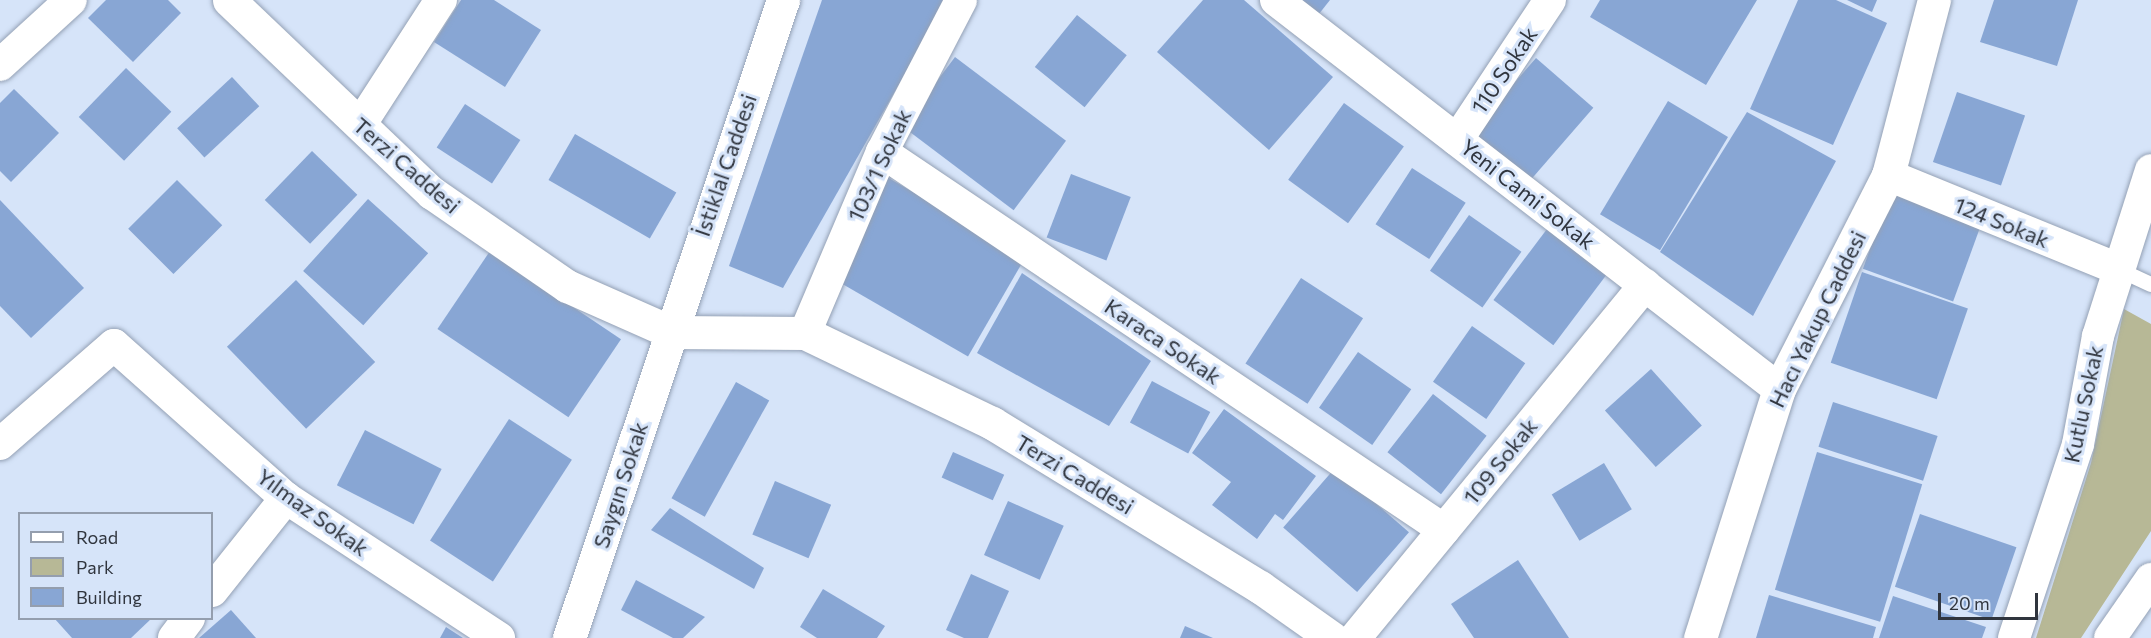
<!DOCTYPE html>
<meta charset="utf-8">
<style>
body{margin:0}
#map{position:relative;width:2151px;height:638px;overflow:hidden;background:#d6e4f9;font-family:Commissioner,sans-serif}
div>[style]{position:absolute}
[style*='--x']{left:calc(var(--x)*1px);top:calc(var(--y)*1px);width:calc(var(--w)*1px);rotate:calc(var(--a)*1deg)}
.green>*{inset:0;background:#b7b896}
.building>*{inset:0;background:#88a6d4;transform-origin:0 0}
.roads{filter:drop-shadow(0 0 2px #94a1b5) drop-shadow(0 0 2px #94a1b5)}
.service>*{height:15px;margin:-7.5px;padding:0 7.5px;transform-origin:7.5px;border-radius:7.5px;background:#fff}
.minor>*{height:32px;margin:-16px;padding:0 16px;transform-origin:16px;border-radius:16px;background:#fff}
.tertiary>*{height:33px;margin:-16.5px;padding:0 16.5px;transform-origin:16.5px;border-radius:16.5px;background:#fff}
.secondary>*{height:33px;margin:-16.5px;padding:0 16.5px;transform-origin:16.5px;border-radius:16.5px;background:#fff}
span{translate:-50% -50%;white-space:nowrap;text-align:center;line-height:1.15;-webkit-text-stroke:6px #d6e4f9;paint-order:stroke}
.street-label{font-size:22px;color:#30353e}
.legend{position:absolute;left:18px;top:512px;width:195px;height:108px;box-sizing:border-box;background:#d6e4f9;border:2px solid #949eae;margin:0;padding:8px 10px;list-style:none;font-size:18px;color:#30353e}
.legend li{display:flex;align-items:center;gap:12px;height:30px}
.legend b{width:30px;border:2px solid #949eae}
.scale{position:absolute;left:1938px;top:593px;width:100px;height:27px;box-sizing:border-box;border:3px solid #30353e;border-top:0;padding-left:8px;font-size:18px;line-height:21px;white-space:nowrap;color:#30353e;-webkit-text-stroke:4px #d6e4f9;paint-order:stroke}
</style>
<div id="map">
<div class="green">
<div style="clip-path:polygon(2124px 309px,2151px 324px,2151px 531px,2081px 638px,2036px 638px,2091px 463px)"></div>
</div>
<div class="building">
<div style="clip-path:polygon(106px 0,168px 0,181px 13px,133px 62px,88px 18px)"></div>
<div style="clip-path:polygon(461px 0,494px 0,541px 30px,505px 87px,434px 42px)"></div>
<div style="clip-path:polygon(822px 0,947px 0,783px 288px,729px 266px)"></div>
<div style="clip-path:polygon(1203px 0,1244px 0,1333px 77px,1269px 150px,1157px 52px)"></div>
<div style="clip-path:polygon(1291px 0,1330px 0,1315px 19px)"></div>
<div style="clip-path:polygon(1600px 0,1757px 0,1706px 85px,1590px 17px)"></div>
<div style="clip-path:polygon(1798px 0,1836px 0,1887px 23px,1833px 145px,1750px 109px)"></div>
<div style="clip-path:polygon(1847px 0,1877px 0,1872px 12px)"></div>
<div style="clip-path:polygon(1994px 0,2078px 0,2057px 66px,1980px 42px)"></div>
<div style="left:1077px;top:15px;width:64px;height:67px;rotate:39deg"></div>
<div style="left:955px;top:57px;width:139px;height:87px;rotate:37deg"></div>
<div style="left:1536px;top:58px;width:76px;height:97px;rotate:41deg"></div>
<div style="left:126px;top:68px;width:63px;height:68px;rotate:44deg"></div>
<div style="left:232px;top:77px;width:40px;height:75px;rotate:47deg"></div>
<div style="clip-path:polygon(14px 89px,59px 133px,11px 182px,0 171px,0 103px)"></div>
<div style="left:1957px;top:92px;width:72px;height:74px;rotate:19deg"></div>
<div style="left:1668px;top:101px;width:70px;height:132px;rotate:31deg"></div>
<div style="left:1344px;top:103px;width:74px;height:95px;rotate:36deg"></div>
<div style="left:465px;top:104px;width:66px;height:52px;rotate:33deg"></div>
<div style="clip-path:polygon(1747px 112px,1836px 161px,1753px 316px,1660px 252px)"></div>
<div style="left:575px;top:134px;width:117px;height:53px;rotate:30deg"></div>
<div style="left:312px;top:151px;width:63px;height:68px;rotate:44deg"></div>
<div style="left:1412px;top:168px;width:64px;height:67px;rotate:33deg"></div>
<div style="left:880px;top:173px;width:168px;height:115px;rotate:30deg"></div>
<div style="left:1071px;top:174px;width:64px;height:68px;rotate:21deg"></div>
<div style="left:177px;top:180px;width:64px;height:69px;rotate:45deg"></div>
<div style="left:1893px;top:186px;width:96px;height:88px;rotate:20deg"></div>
<div style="left:368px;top:199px;width:81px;height:97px;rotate:42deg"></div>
<div style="clip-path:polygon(0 200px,84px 288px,31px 338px,0 306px)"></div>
<div style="left:1469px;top:215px;width:64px;height:68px;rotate:35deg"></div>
<div style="left:1547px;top:229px;width:75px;height:89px;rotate:37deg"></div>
<div style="left:490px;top:251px;width:158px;height:94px;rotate:34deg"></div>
<div style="left:1862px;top:272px;width:112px;height:96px;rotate:19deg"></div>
<div style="clip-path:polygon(1022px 273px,1151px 361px,1109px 426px,977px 353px)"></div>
<div style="left:1301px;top:278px;width:74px;height:102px;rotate:33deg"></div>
<div style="left:296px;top:280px;width:114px;height:96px;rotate:46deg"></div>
<div style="left:1472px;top:326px;width:65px;height:68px;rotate:35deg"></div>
<div style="left:1358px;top:352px;width:65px;height:68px;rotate:35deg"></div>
<div style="left:1651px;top:369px;width:76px;height:62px;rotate:48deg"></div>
<div style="left:1152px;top:381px;width:66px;height:47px;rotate:28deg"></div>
<div style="left:736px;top:382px;width:38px;height:133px;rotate:29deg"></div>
<div style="left:1433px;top:394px;width:68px;height:74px;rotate:38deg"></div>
<div style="left:1833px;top:402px;width:110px;height:47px;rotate:18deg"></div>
<div style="clip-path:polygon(1224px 409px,1316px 476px,1283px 520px,1275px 514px,1257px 539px,1212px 505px,1231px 482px,1192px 453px)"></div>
<div style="left:509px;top:419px;width:75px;height:145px;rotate:33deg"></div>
<div style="left:365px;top:430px;width:86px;height:62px;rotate:27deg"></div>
<div style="left:953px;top:452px;width:56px;height:28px;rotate:24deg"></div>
<div style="left:1817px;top:452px;width:110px;height:144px;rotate:17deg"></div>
<div style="left:1604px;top:463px;width:54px;height:61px;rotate:59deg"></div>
<div style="left:1335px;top:468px;width:98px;height:79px;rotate:41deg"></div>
<div style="left:775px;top:481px;width:61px;height:58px;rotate:23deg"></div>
<div style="left:1008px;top:501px;width:61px;height:59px;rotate:24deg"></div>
<div style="clip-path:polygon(670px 508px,764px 568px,754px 589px,651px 530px)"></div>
<div style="left:1920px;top:514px;width:102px;height:77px;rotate:19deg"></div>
<div style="clip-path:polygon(1518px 560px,1569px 638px,1474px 638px,1451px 604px)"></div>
<div style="clip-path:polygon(971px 574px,1009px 591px,988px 638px,964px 638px,946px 630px)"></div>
<div style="clip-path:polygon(636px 580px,705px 617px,683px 638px,673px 638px,621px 610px)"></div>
<div style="clip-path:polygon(823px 589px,885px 626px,877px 638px,817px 638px,800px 627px)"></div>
<div style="clip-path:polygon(1769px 595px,1876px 627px,1873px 638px,1756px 638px)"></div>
<div style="clip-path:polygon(1893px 596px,1986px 627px,1982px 638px,1879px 638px)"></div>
<div style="clip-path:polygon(231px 610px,256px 638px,199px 638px)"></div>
<div style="clip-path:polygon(54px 618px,152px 618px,131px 638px,72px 638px)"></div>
<div style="clip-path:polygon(1185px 626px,1213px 638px,1180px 638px)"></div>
<div style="clip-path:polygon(446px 627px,463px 638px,440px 638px)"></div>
</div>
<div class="roads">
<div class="service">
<div style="--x:2116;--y:268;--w:38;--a:25"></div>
</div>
<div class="minor">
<div style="--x:1276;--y:0;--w:636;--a:37.72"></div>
<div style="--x:0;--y:65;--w:96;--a:-42.5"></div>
<div style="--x:360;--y:125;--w:149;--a:-57.1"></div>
<div style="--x:1457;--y:140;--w:168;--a:-56.4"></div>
<div style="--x:882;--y:152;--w:677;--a:33.92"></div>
<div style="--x:1888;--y:175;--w:246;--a:22.2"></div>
<div style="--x:805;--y:333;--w:197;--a:-67"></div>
<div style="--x:882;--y:152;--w:171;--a:-62.5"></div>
<div style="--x:0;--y:444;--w:151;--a:-41"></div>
<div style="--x:114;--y:345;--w:230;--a:41.7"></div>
<div style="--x:286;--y:498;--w:255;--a:33.3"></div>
<div style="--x:212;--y:591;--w:119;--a:-51.5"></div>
<div style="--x:174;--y:638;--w:25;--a:-53"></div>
<div style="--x:1355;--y:638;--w:457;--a:-50.6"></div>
<div style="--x:2014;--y:638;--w:204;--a:-71.7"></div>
<div style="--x:2078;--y:444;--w:110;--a:-79.5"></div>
<div style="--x:2098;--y:336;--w:174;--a:-72.3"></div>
<div style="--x:2110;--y:638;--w:72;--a:-55.2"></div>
</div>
<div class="tertiary">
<div style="--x:229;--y:0;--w:280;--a:43.6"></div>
<div style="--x:432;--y:193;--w:164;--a:34.6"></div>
<div style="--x:567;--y:286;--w:114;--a:23.9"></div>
<div style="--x:671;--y:332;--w:134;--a:0.4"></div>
<div style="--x:805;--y:333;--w:208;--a:25.7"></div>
<div style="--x:992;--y:423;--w:314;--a:31.5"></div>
<div style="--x:1260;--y:587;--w:88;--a:35.3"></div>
<div style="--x:1700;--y:638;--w:261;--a:-72.4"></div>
<div style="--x:1779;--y:389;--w:240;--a:-63"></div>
<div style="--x:1888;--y:175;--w:181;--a:-75.3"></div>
</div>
<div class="secondary">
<div style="--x:569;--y:638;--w:673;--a:-71.46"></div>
</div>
</div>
<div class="street-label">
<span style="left:1504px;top:70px;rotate:-56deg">110 Sokak</span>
<span style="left:407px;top:165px;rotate:41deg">Terzi Caddesi</span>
<span style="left:725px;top:165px;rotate:-71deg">İstiklal Caddesi</span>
<span style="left:879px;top:165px;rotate:-65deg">103/1 Sokak</span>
<span style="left:1528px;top:194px;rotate:38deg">Yeni Cami Sokak</span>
<span style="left:2002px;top:222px;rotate:22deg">124 Sokak</span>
<span style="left:1817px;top:319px;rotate:-64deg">Hacı Yakup Caddesi</span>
<span style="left:1163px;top:341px;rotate:34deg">Karaca Sokak</span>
<span style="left:2083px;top:404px;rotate:-78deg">Kutlu Sokak</span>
<span style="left:1500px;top:461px;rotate:-51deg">109 Sokak</span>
<span style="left:1075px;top:474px;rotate:31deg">Terzi Caddesi</span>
<span style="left:620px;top:485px;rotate:-72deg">Saygın Sokak</span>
<span style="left:313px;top:512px;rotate:36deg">Yılmaz Sokak</span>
</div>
<ul class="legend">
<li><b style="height:8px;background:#fff"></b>Road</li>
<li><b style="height:16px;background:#b7b896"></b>Park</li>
<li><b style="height:16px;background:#88a6d4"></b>Building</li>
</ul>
<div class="scale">20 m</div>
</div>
